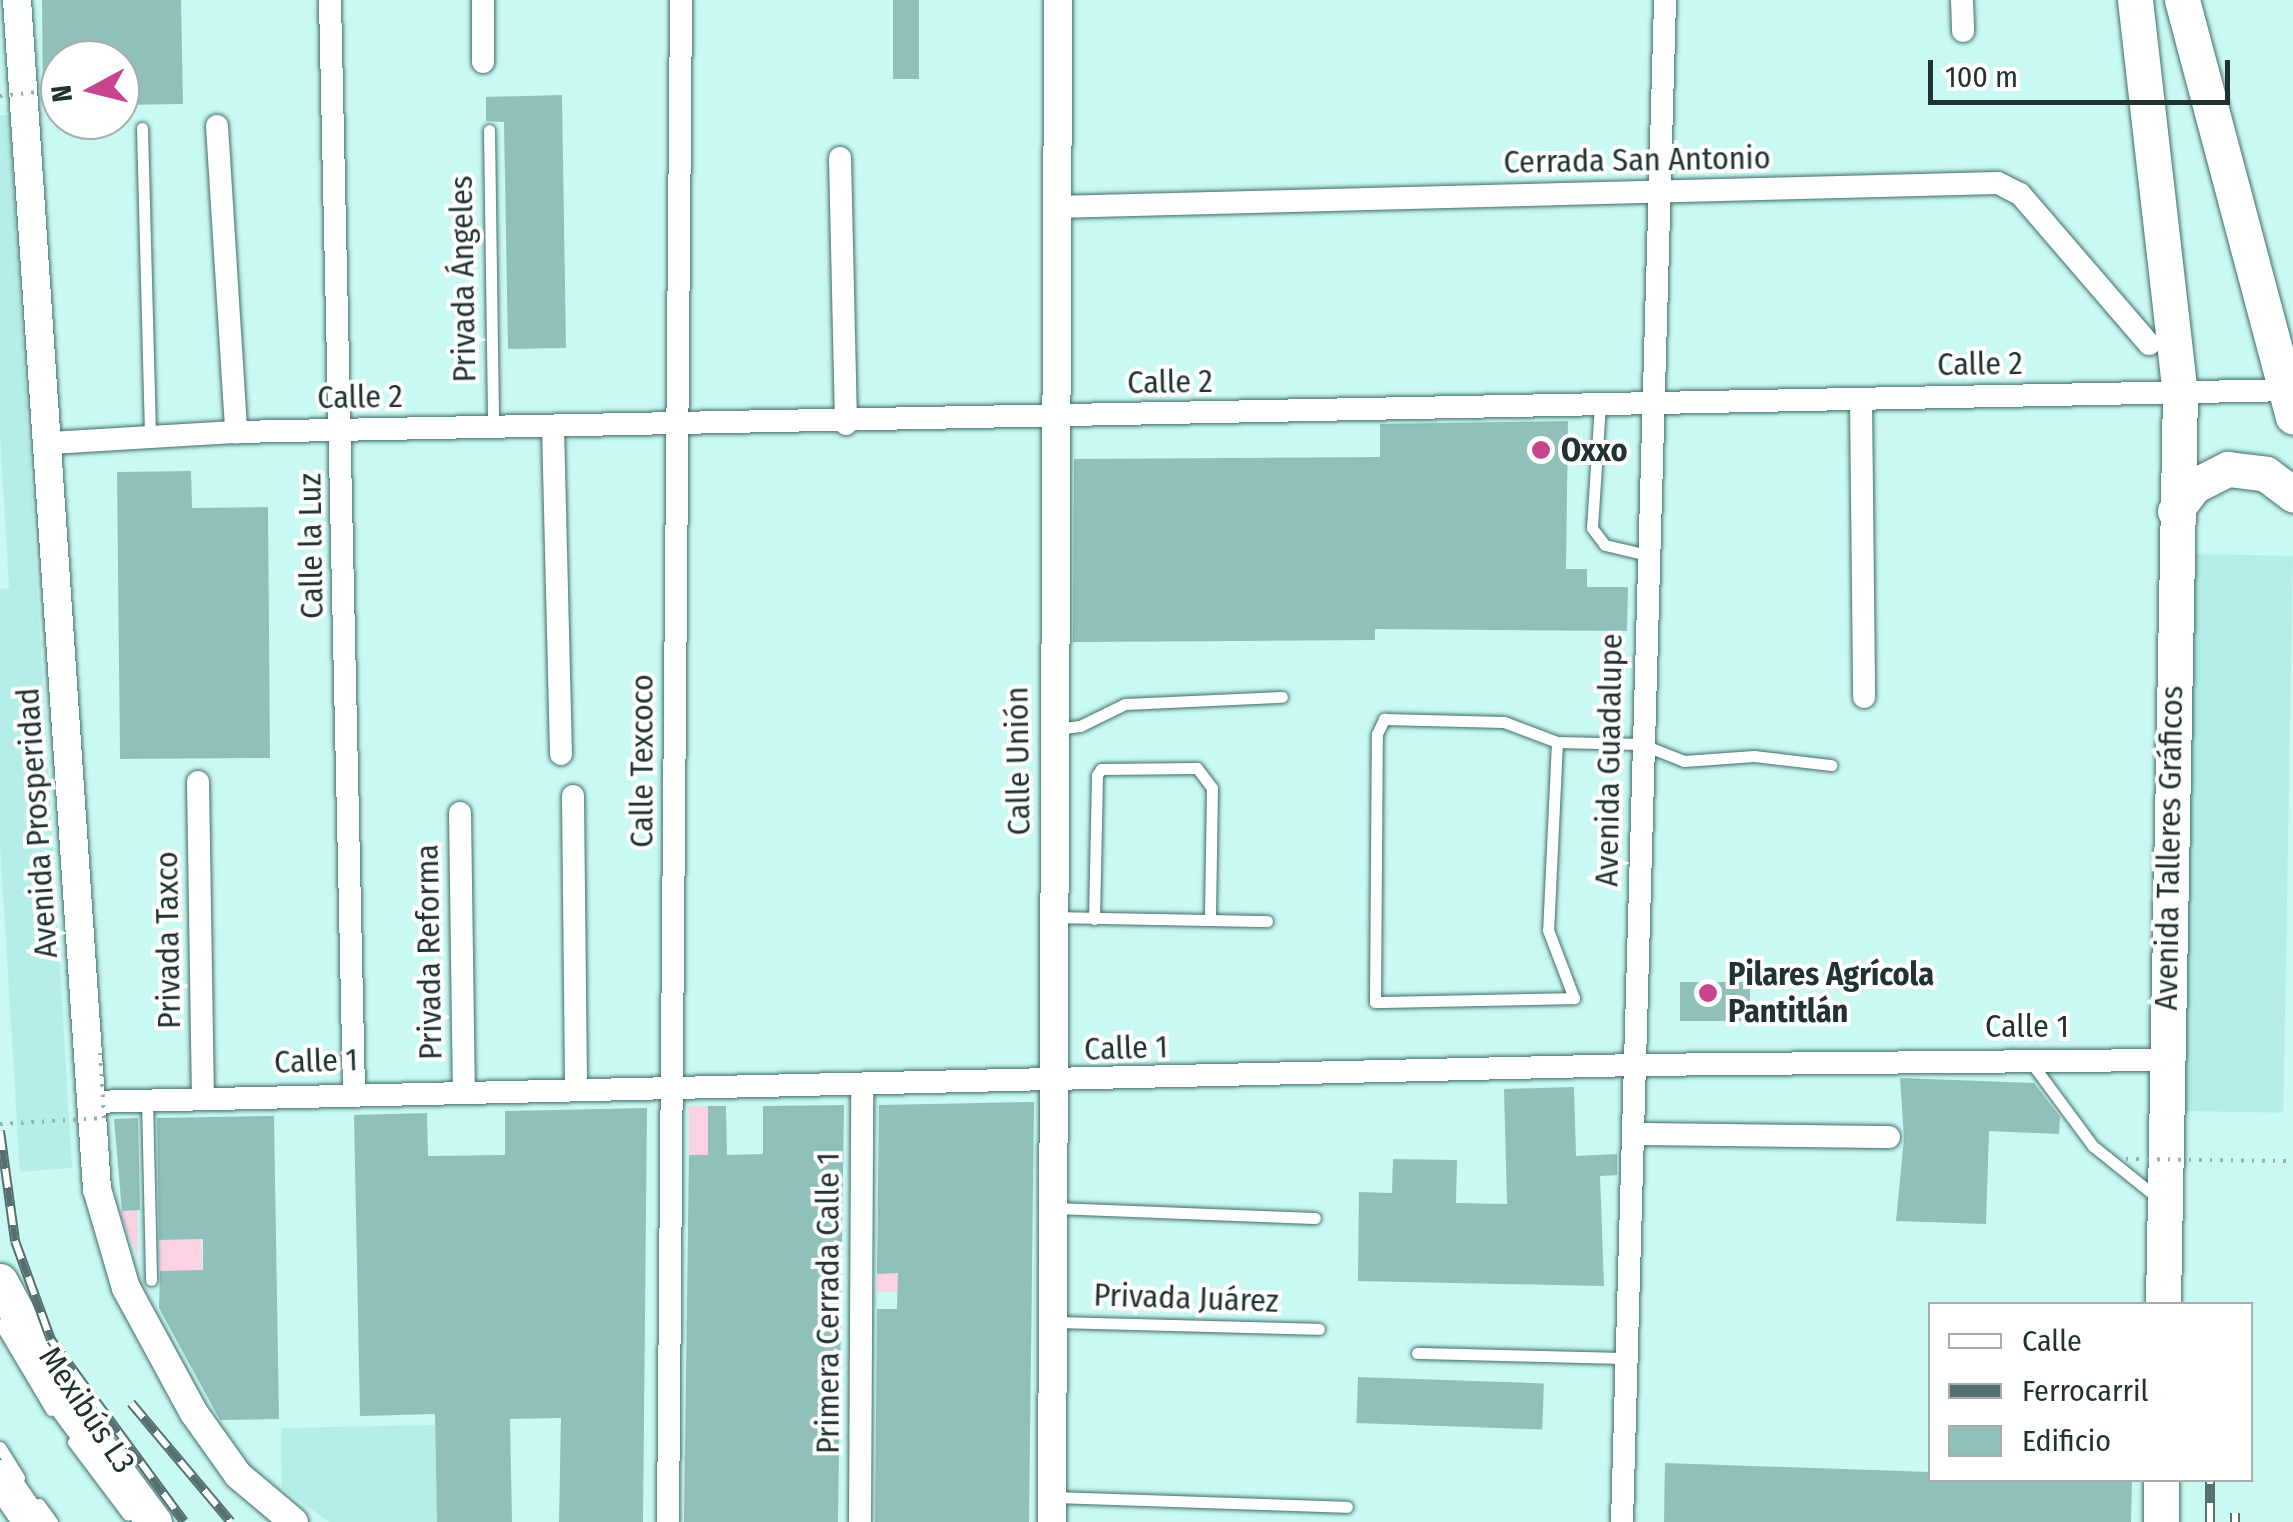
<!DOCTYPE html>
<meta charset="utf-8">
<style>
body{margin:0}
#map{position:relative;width:2293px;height:1522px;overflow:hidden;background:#caf9f4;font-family:"Fira Sans Condensed",sans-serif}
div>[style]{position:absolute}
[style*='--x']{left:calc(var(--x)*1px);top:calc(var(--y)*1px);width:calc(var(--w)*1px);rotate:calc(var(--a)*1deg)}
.built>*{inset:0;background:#b5eee8;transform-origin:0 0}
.green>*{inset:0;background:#fdd1e4;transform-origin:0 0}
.building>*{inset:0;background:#91bfba;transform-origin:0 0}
.roads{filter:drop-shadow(0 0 2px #416d69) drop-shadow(0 0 2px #416d69)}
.service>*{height:11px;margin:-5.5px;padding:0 5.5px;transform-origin:5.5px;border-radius:5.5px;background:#fff}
.minor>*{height:22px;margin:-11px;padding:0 11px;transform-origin:11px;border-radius:11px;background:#fff}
.tertiary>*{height:28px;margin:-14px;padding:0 14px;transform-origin:14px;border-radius:14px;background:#fff}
.primary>*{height:35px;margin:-17.5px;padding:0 17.5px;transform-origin:17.5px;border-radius:17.5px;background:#fff}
.rail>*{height:10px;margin-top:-5px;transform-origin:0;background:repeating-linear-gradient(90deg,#fff 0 19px,#55706e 0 38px);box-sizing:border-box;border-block:2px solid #55706e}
.path-bridge>*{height:4px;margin-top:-2px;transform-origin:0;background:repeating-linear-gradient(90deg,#8db2ae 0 2.5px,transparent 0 10.5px)}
.dots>*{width:28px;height:28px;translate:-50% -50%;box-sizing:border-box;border:5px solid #fff;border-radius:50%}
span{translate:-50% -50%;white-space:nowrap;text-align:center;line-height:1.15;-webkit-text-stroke:8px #fff;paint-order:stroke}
.street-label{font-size:32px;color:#203231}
.poi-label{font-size:32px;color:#203231;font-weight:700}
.left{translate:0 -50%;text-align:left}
.legend{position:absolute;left:1928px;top:1302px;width:325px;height:180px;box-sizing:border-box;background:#fff;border:2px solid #a6adad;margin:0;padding:12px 18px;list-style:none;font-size:30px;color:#203231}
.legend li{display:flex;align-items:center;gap:20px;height:50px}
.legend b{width:50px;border:2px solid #a6adad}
.north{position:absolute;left:40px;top:40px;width:100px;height:100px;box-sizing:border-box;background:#fff;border:2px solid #a6adad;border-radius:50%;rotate:263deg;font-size:28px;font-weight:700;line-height:40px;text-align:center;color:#203231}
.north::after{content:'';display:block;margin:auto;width:35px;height:45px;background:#c8458d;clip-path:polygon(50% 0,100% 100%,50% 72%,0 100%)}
.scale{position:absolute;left:1928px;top:60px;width:302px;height:45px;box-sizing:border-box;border:5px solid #203231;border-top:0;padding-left:12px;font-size:30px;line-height:35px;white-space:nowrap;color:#203231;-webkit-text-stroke:8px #fff;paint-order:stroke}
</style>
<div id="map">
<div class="built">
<div style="clip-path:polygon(0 115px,9px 115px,72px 1168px,20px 1172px,0 844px,0 589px,9px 588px,0 434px)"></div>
<div style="left:2192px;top:554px;width:101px;height:557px;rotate:1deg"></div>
<div style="clip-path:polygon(435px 1425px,437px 1522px,329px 1522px,282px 1488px,281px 1428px)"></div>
</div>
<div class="green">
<div style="left:708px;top:1106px;width:49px;height:19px;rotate:90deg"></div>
<div style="clip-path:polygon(137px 1210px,138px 1254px,137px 1254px,119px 1211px)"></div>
<div style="left:201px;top:1239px;width:31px;height:42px;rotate:88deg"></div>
<div style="clip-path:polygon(953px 1272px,953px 1298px,877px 1291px,877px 1273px)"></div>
</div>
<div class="building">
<div style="clip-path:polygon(42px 0,181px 0,183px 104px,120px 105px,120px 60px,60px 60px,60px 106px,43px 106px)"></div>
<div style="left:893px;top:0;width:26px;height:79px"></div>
<div style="clip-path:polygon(562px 95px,566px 348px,508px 349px,504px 122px,486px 121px,486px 97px)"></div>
<div style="clip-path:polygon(1568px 421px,1566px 569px,1587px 569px,1587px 587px,1628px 587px,1627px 631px,1375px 629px,1375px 640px,1073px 642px,1074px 459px,1380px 457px,1380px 424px)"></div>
<div style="clip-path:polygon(191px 471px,192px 508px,268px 507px,270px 758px,120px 759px,117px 472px)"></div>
<div style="left:1680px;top:982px;width:70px;height:39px"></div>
<div style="clip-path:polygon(1900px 1078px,2034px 1083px,2060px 1117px,2059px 1134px,1989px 1131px,1986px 1224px,1896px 1221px,1904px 1138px)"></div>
<div style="clip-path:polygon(1574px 1087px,1576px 1156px,1617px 1154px,1617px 1175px,1600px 1176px,1604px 1286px,1358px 1281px,1359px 1192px,1392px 1193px,1393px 1159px,1457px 1160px,1456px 1203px,1507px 1204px,1504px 1089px)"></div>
<div style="clip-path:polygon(1034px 1102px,1029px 1522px,875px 1522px,877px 1309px,897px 1309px,898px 1273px,877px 1274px,879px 1105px)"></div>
<div style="clip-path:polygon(844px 1105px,838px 1522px,684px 1522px,689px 1155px,708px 1155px,708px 1106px,726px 1106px,727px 1155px,763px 1154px,763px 1106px)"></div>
<div style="clip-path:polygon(647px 1108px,643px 1522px,559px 1522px,561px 1418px,510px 1419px,512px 1522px,437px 1522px,435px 1414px,360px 1416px,354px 1115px,427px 1113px,428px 1156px,505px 1155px,505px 1111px)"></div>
<div style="clip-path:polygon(274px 1116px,279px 1419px,220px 1420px,159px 1308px,160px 1271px,203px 1270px,203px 1239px,159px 1240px,157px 1118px)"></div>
<div style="clip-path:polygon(138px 1118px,140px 1210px,122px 1211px,114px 1119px)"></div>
<div style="left:1358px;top:1377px;width:186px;height:46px;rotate:2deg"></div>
<div style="clip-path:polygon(1665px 1463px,1930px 1472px,1930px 1480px,2132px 1480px,2131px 1522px,1664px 1522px)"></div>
</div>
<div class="roads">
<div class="service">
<div style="--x:142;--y:128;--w:310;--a:88.5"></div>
<div style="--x:489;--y:130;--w:297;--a:89.2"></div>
<div style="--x:1600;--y:404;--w:124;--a:93.7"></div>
<div style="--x:1592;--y:528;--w:21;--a:53"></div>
<div style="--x:1605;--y:545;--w:43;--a:13.4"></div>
<div style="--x:1056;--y:729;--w:24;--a:-7"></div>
<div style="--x:1080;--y:726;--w:50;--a:-26.1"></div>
<div style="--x:1125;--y:704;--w:157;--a:-2.6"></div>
<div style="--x:1557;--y:742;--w:188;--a:92.7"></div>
<div style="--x:1548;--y:930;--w:73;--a:69.1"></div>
<div style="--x:1574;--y:998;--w:199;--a:178.8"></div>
<div style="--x:1375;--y:1002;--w:268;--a:-89.6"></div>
<div style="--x:1377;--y:734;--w:17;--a:-65"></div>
<div style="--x:1384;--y:719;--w:120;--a:1.4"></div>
<div style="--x:1504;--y:722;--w:57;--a:20.7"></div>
<div style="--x:1557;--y:742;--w:84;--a:1.4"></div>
<div style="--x:1641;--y:744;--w:46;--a:21.6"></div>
<div style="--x:1684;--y:761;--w:70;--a:-4.1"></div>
<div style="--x:1754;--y:756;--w:78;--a:6.7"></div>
<div style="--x:1056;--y:917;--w:211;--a:1.1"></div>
<div style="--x:1094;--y:919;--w:144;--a:-88.8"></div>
<div style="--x:1097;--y:775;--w:7;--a:-56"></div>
<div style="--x:1101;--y:769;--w:96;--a:-0.6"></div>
<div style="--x:1197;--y:768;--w:25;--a:53"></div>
<div style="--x:1212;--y:788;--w:132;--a:90.9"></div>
<div style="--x:2030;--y:1061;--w:106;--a:53.5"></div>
<div style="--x:2093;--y:1146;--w:85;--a:38.8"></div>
<div style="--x:147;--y:1100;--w:180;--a:88.7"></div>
<div style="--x:1054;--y:1208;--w:261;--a:2.2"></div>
<div style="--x:1053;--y:1322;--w:266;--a:1.5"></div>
<div style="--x:0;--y:1324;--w:100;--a:59.3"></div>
<div style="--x:1417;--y:1353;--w:210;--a:1.4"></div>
<div style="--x:73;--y:1442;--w:91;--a:53"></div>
<div style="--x:0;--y:1447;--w:36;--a:58"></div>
<div style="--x:1052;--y:1497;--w:295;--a:1.9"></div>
<div style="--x:39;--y:1504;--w:22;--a:54"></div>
</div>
<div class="minor">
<div style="--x:330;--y:0;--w:1091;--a:88.74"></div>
<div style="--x:483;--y:0;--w:62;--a:90"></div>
<div style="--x:1962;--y:0;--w:31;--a:88"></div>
<div style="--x:217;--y:126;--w:307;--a:86.4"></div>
<div style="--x:840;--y:158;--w:266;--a:88.7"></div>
<div style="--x:1055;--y:207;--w:943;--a:-1.46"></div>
<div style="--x:1998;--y:183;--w:25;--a:27"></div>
<div style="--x:2020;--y:194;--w:198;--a:49.3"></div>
<div style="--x:1861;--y:399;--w:298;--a:89.4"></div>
<div style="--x:553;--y:427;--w:327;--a:88.6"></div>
<div style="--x:49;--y:443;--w:187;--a:-3.4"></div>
<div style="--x:236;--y:432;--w:2057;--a:-1.17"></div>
<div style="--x:198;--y:782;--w:316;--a:89.1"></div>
<div style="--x:573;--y:796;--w:294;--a:89.4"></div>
<div style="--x:460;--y:813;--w:277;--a:89.2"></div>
<div style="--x:89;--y:1102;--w:1545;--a:-1.37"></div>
<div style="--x:1634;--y:1065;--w:532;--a:-0.54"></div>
<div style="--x:1634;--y:1134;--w:255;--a:0.7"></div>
<div style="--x:668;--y:1522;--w:1522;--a:-89.51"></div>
<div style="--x:860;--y:1522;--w:437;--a:-89.7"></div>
<div style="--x:1622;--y:1522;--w:1523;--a:-88.38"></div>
</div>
<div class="tertiary">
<div style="--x:17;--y:0;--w:1192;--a:86.15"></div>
<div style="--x:97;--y:1189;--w:103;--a:73.7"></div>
<div style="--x:126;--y:1288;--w:142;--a:61.5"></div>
<div style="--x:194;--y:1413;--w:76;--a:54.6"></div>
<div style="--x:238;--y:1475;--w:73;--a:40"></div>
<div style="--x:1052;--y:1522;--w:1522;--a:-89.77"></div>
</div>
<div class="primary">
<div style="--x:2135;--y:0;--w:395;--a:83.5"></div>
<div style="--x:2180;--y:392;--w:912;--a:91.07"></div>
<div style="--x:2182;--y:0;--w:431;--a:75.1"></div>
<div style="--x:2175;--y:511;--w:31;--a:-53"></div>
<div style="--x:2194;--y:486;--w:38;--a:-27"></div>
<div style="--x:2228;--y:469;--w:38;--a:7"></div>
<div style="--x:2266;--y:474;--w:34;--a:37"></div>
<div style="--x:0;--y:1281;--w:141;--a:61.6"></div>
<div style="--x:67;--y:1405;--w:146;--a:53.4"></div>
<div style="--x:0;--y:1477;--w:55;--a:55.4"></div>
<div style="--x:2161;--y:1522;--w:42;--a:-90"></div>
</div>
</div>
<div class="rail">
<div style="--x:0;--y:1131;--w:111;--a:82.2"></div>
<div style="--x:15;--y:1241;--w:105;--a:70"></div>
<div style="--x:51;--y:1340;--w:225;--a:53.8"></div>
<div style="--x:131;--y:1403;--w:155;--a:50"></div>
<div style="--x:2210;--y:1522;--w:42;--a:-90"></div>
<div style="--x:2235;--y:1522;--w:9;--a:-90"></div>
</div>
<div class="path-bridge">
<div style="--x:0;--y:96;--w:38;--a:-6"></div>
<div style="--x:0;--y:1124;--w:104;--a:-3.3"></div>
<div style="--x:104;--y:1118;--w:70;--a:-93.3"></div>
<div style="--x:2126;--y:1159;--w:167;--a:0.7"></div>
</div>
<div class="dots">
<div style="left:1541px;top:450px;background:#c8458d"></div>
<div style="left:1708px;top:993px;background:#c8458d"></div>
</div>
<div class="street-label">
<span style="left:1637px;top:160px;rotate:-1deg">Cerrada San Antonio</span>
<span style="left:463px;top:279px;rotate:-91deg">Privada Ángeles</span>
<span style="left:1980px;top:364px;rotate:-1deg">Calle 2</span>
<span style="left:1170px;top:382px;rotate:-1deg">Calle 2</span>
<span style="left:360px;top:397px;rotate:-1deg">Calle 2</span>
<span style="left:311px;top:546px;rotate:-91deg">Calle la Luz</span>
<span style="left:1609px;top:760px;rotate:-89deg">Avenida Guadalupe</span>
<span style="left:642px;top:761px;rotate:-90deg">Calle Texcoco</span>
<span style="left:1018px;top:761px;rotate:-91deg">Calle Unión</span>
<span style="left:37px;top:823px;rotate:-94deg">Avenida Prosperidad</span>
<span style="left:2169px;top:848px;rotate:-89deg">Avenida Talleres Gráficos</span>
<span style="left:168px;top:940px;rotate:-91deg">Privada Taxco</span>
<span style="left:429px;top:952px;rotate:-91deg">Privada Reforma</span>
<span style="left:2027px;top:1026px">Calle 1</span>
<span style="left:1126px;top:1048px;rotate:-2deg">Calle 1</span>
<span style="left:316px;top:1061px;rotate:-2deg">Calle 1</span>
<span style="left:1186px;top:1298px;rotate:2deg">Privada Juárez</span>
<span style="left:828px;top:1303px;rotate:-90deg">Primera Cerrada Calle 1</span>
<span style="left:87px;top:1410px;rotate:56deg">Mexibús L3</span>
</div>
<div class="poi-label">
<span class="left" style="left:1561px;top:450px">Oxxo</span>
<span class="left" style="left:1728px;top:993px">Pilares Agrícola<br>Pantitlán</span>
</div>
<ul class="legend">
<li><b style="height:12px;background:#fff"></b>Calle</li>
<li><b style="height:12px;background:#55706e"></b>Ferrocarril</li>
<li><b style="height:28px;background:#91bfba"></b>Edificio</li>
</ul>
<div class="north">N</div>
<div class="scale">100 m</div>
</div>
